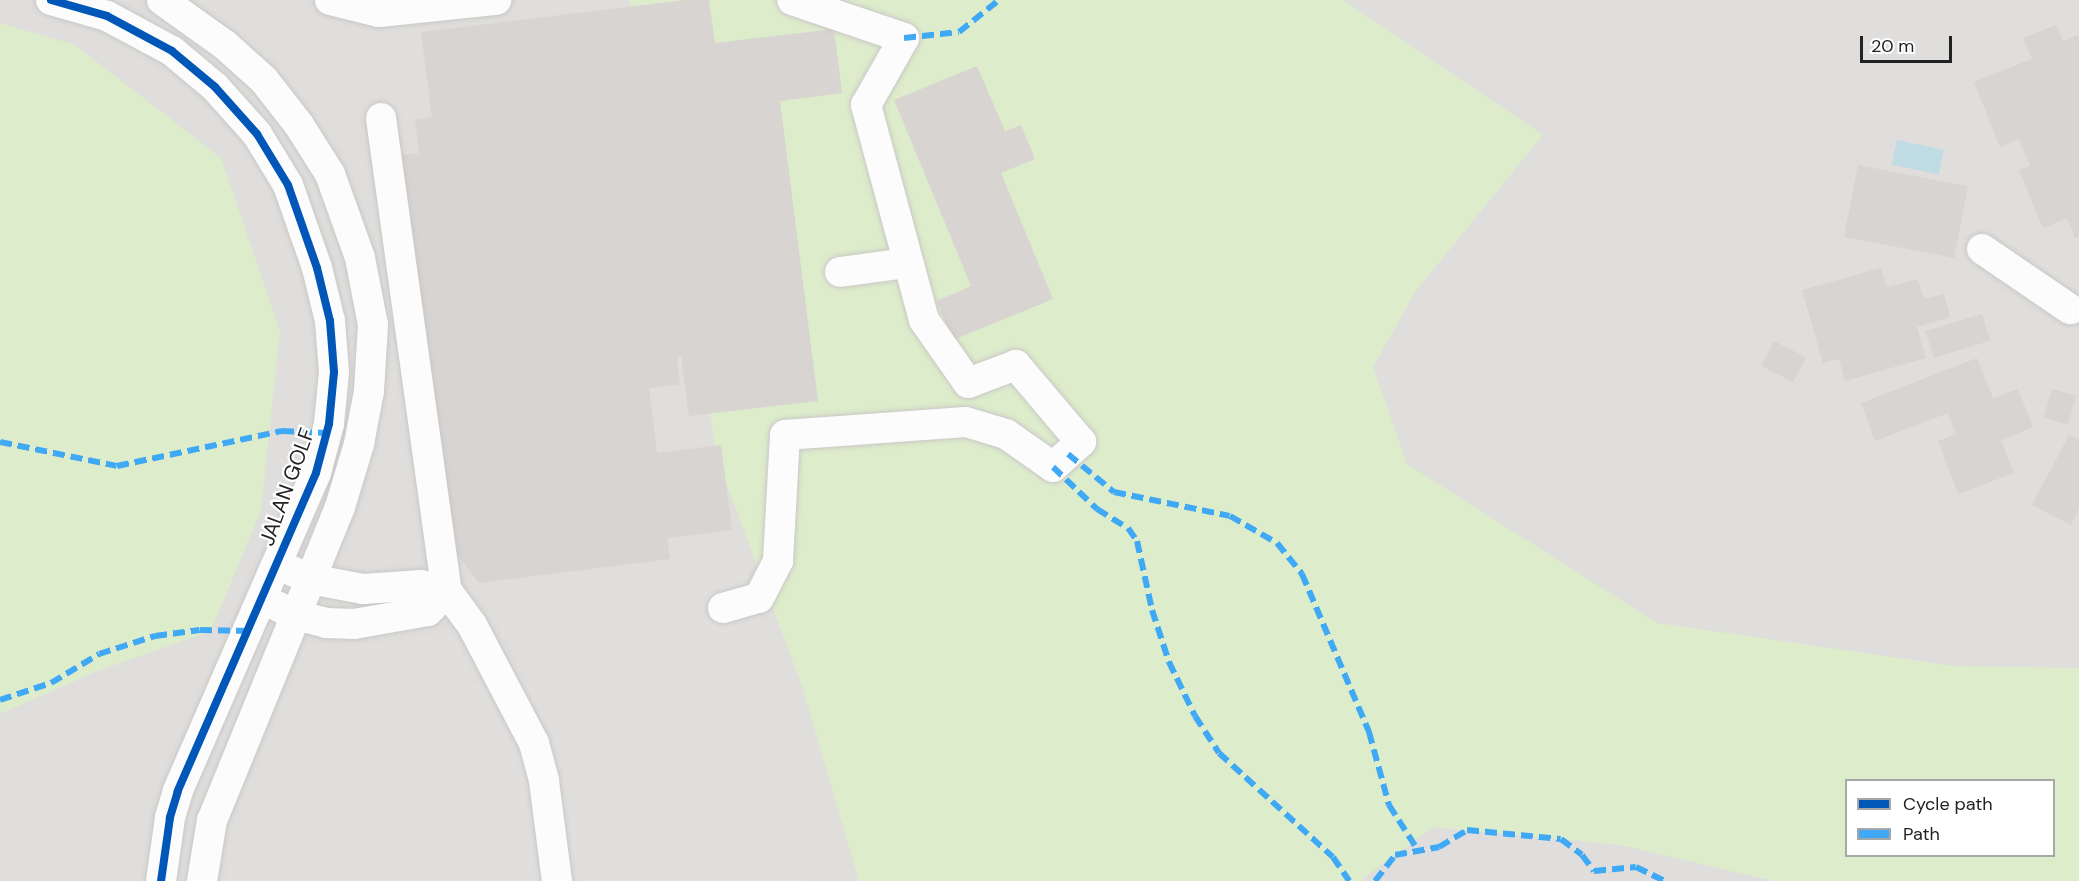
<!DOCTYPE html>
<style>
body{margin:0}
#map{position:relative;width:2079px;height:881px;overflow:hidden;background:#f0eeeb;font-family:"DM Sans",sans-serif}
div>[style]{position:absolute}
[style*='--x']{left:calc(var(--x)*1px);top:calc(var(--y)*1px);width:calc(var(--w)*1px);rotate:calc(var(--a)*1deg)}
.residential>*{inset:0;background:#dfdedc}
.grass>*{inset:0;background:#ddeccb}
.parking>*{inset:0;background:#e0dfde}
.water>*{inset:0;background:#bfdbe3;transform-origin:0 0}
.building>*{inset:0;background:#d7d4d2;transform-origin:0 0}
.roads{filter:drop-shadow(0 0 2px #c9c8c7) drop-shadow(0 0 2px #c9c8c7)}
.minor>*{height:30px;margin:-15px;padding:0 15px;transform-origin:15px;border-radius:15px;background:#fdfcfc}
.quiet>*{height:6px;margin-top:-3px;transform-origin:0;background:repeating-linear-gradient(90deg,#3fa9f5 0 12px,transparent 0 18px)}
.cycleway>*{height:8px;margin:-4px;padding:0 4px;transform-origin:4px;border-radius:4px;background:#0057b8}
span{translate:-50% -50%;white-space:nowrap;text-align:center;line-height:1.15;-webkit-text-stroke:4.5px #fff;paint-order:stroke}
.street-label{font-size:21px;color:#222}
.legend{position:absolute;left:1845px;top:779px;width:210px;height:78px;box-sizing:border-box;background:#fff;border:2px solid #a7a7a7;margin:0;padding:8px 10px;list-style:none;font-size:18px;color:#222}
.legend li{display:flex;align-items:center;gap:12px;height:30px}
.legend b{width:30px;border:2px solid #a7a7a7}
.scale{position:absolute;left:1860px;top:36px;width:92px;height:27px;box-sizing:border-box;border:3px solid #222;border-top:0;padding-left:8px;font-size:18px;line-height:21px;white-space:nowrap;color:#222;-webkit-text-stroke:4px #fff;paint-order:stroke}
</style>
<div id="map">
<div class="residential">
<div style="clip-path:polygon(evenodd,0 0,2079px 0,2079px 881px,0 881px,0 0,1846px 780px,2054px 780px,2054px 856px,1846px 856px,1846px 780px)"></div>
</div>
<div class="grass">
<div style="clip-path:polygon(evenodd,629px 0,1343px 0,1543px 135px,1415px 292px,1373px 367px,1407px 464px,1657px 623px,1955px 666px,2079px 668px,2079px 881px,1773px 881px,1621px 845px,1433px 827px,1360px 881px,859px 881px,802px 686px,716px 456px,668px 99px,629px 0,1846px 780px,2054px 780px,2054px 856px,1846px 856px,1846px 780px)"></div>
<div style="clip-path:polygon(0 23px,75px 45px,221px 158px,280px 331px,261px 510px,211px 631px,95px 672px,0 714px)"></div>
</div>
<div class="parking">
<div style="clip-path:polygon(749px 568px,804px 881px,226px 881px,328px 651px,457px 633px,471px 685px,580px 682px,579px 588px)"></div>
</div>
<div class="water">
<div style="left:1897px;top:140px;width:48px;height:25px;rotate:12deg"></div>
</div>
<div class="building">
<div style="clip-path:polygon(685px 0,709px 0,715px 43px,834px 29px,842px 93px,780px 101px,818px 401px,689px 416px,681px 356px,677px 357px,680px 384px,649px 388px,657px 453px,721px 445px,732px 530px,667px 538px,670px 559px,479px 583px,445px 539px,396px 156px,419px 153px,415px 120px,432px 117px,421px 32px)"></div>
<div style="clip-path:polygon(2056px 25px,2063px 41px,2078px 35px,2079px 38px,2079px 237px,2075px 238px,2067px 218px,2043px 228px,2019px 170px,2030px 166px,2019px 139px,2000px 147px,1974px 82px,2032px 59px,2023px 38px)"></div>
<div style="clip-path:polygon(977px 66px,1005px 131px,1021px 125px,1035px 159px,1001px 173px,1053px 299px,953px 340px,937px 301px,971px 286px,894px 100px)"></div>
<div style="left:1858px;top:165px;width:112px;height:73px;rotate:11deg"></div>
<div style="clip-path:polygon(1881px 268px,1887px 287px,1918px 279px,1924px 299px,1944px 294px,1950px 317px,1917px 327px,1926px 358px,1845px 381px,1839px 359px,1823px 363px,1802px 290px)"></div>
<div style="left:1982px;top:314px;width:28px;height:59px;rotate:73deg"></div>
<div style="left:1774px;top:341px;width:36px;height:28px;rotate:27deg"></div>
<div style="clip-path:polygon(1977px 358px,1993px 398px,2018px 389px,2033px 427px,2001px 440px,2014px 473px,1958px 494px,1938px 441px,1956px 434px,1948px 413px,1875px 441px,1861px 403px)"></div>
<div style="left:2052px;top:389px;width:25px;height:30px;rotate:16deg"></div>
<div style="clip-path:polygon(2069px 435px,2079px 440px,2079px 508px,2071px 525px,2032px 505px)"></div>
</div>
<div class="roads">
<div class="minor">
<div style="--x:51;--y:0;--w:58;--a:15.9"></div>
<div style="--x:107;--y:16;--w:74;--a:28.3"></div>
<div style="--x:172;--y:51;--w:56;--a:39.9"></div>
<div style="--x:215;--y:87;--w:63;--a:48.2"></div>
<div style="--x:257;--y:134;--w:60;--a:58.7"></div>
<div style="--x:288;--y:185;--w:88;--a:70.7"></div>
<div style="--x:317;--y:268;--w:55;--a:76.2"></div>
<div style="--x:330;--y:321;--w:51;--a:85.5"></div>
<div style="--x:334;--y:372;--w:52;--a:95.5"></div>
<div style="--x:329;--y:424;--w:51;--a:104.9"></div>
<div style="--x:316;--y:473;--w:347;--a:113.5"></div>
<div style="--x:178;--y:791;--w:28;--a:107"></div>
<div style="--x:170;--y:818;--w:64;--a:98.1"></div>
<div style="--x:162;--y:0;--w:77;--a:35.5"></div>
<div style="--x:225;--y:45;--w:52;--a:41.9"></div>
<div style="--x:264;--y:80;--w:57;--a:52.1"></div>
<div style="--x:299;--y:125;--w:58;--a:57.7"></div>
<div style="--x:330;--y:174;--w:89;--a:70.3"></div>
<div style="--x:360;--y:258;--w:68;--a:79"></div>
<div style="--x:373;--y:325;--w:66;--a:93.5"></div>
<div style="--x:369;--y:391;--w:54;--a:100.7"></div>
<div style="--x:359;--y:444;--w:66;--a:106.8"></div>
<div style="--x:340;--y:507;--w:338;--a:112.2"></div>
<div style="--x:212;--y:820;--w:62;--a:99.3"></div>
<div style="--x:330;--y:0;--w:50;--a:13.8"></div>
<div style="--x:379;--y:12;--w:118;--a:-5.9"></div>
<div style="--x:381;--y:118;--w:478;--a:82.1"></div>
<div style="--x:447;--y:591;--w:42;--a:53.7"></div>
<div style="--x:472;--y:625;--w:133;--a:62.3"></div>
<div style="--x:534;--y:743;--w:39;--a:75"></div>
<div style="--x:544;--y:781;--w:101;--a:82.6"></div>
<div style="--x:1982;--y:249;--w:107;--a:34.3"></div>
<div style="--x:840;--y:272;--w:68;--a:-7.7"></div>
<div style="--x:292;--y:571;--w:20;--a:24"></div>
<div style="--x:310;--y:579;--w:54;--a:10.7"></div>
<div style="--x:363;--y:589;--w:58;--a:-3.9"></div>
<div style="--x:421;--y:585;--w:27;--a:13"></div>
<div style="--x:277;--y:606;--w:20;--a:27"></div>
<div style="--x:295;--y:615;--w:32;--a:14"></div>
<div style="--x:326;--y:623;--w:28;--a:2"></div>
<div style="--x:354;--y:624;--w:75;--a:-10"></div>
<div style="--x:428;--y:611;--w:28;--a:-46"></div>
<div style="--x:723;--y:608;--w:37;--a:-16"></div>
<div style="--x:759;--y:598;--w:42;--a:-62.8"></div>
<div style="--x:778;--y:561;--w:126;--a:-86.8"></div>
<div style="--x:785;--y:435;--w:181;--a:-4.1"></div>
<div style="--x:966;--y:422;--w:42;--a:16.7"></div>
<div style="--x:1006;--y:434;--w:57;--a:35.1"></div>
<div style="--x:1053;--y:467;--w:38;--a:-42"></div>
<div style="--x:1081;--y:442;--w:101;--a:-130.2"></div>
<div style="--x:1016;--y:365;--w:51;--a:159.4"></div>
<div style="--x:968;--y:383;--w:77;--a:-124.9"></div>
<div style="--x:924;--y:320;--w:223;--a:-105.1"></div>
<div style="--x:866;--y:105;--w:77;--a:-60.4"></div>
<div style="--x:904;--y:38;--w:118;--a:-161.3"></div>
</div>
</div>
<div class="quiet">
<div style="--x:904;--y:38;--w:55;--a:-6.2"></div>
<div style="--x:959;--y:32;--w:51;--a:-38.7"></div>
<div style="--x:0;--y:442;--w:119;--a:11.6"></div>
<div style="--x:117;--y:466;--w:169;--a:-12"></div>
<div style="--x:282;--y:431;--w:45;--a:2.5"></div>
<div style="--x:1068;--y:454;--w:60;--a:39.6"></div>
<div style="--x:1114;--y:492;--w:118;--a:11.7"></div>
<div style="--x:1230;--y:516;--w:54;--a:29.9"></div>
<div style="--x:1277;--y:543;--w:40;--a:51"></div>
<div style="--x:1302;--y:574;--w:172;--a:67"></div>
<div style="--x:1369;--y:732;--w:76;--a:74.7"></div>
<div style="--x:1389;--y:805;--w:56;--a:57.4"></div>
<div style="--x:1053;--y:467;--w:61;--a:43.7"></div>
<div style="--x:1097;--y:509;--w:36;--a:32"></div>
<div style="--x:1128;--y:528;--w:16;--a:55"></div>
<div style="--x:1137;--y:541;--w:71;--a:77.7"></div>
<div style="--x:1152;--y:610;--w:55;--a:71.9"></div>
<div style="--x:1169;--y:662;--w:60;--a:64.3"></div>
<div style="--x:1195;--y:716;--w:44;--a:57"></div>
<div style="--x:1219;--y:753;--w:154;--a:42.4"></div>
<div style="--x:1333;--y:857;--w:29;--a:56"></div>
<div style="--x:0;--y:700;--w:54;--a:-18.4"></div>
<div style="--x:51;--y:683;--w:56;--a:-31.1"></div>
<div style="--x:99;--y:654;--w:59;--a:-17.8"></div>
<div style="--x:155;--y:636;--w:45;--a:-7.6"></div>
<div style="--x:200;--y:630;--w:50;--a:1.1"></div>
<div style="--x:1375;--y:881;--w:33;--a:-52"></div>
<div style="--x:1395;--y:855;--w:45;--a:-10.3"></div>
<div style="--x:1439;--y:847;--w:33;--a:-31"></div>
<div style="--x:1467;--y:830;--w:94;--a:5.5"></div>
<div style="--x:1561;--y:839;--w:26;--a:37"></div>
<div style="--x:1582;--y:855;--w:20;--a:53"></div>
<div style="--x:1594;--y:871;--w:42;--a:-5.4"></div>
<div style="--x:1636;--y:867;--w:32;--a:26"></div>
</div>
<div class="cycleway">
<div style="--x:51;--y:0;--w:58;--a:15.9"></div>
<div style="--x:107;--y:16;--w:74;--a:28.3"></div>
<div style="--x:172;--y:51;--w:56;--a:39.9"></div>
<div style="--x:215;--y:87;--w:63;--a:48.2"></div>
<div style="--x:257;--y:134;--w:60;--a:58.7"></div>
<div style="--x:288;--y:185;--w:88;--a:70.7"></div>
<div style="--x:317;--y:268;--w:55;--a:76.2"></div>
<div style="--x:330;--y:321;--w:51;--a:85.5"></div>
<div style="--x:334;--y:372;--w:52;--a:95.5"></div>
<div style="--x:329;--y:424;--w:51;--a:104.9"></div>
<div style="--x:316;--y:473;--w:347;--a:113.5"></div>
<div style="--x:178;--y:791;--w:28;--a:107"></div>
<div style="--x:170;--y:818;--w:64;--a:98.1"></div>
</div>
<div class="street-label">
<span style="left:287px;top:487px;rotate:-70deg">JALAN GOLF</span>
</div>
<ul class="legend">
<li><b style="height:8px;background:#0057b8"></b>Cycle path</li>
<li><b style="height:8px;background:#3fa9f5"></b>Path</li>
</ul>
<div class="scale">20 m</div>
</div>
